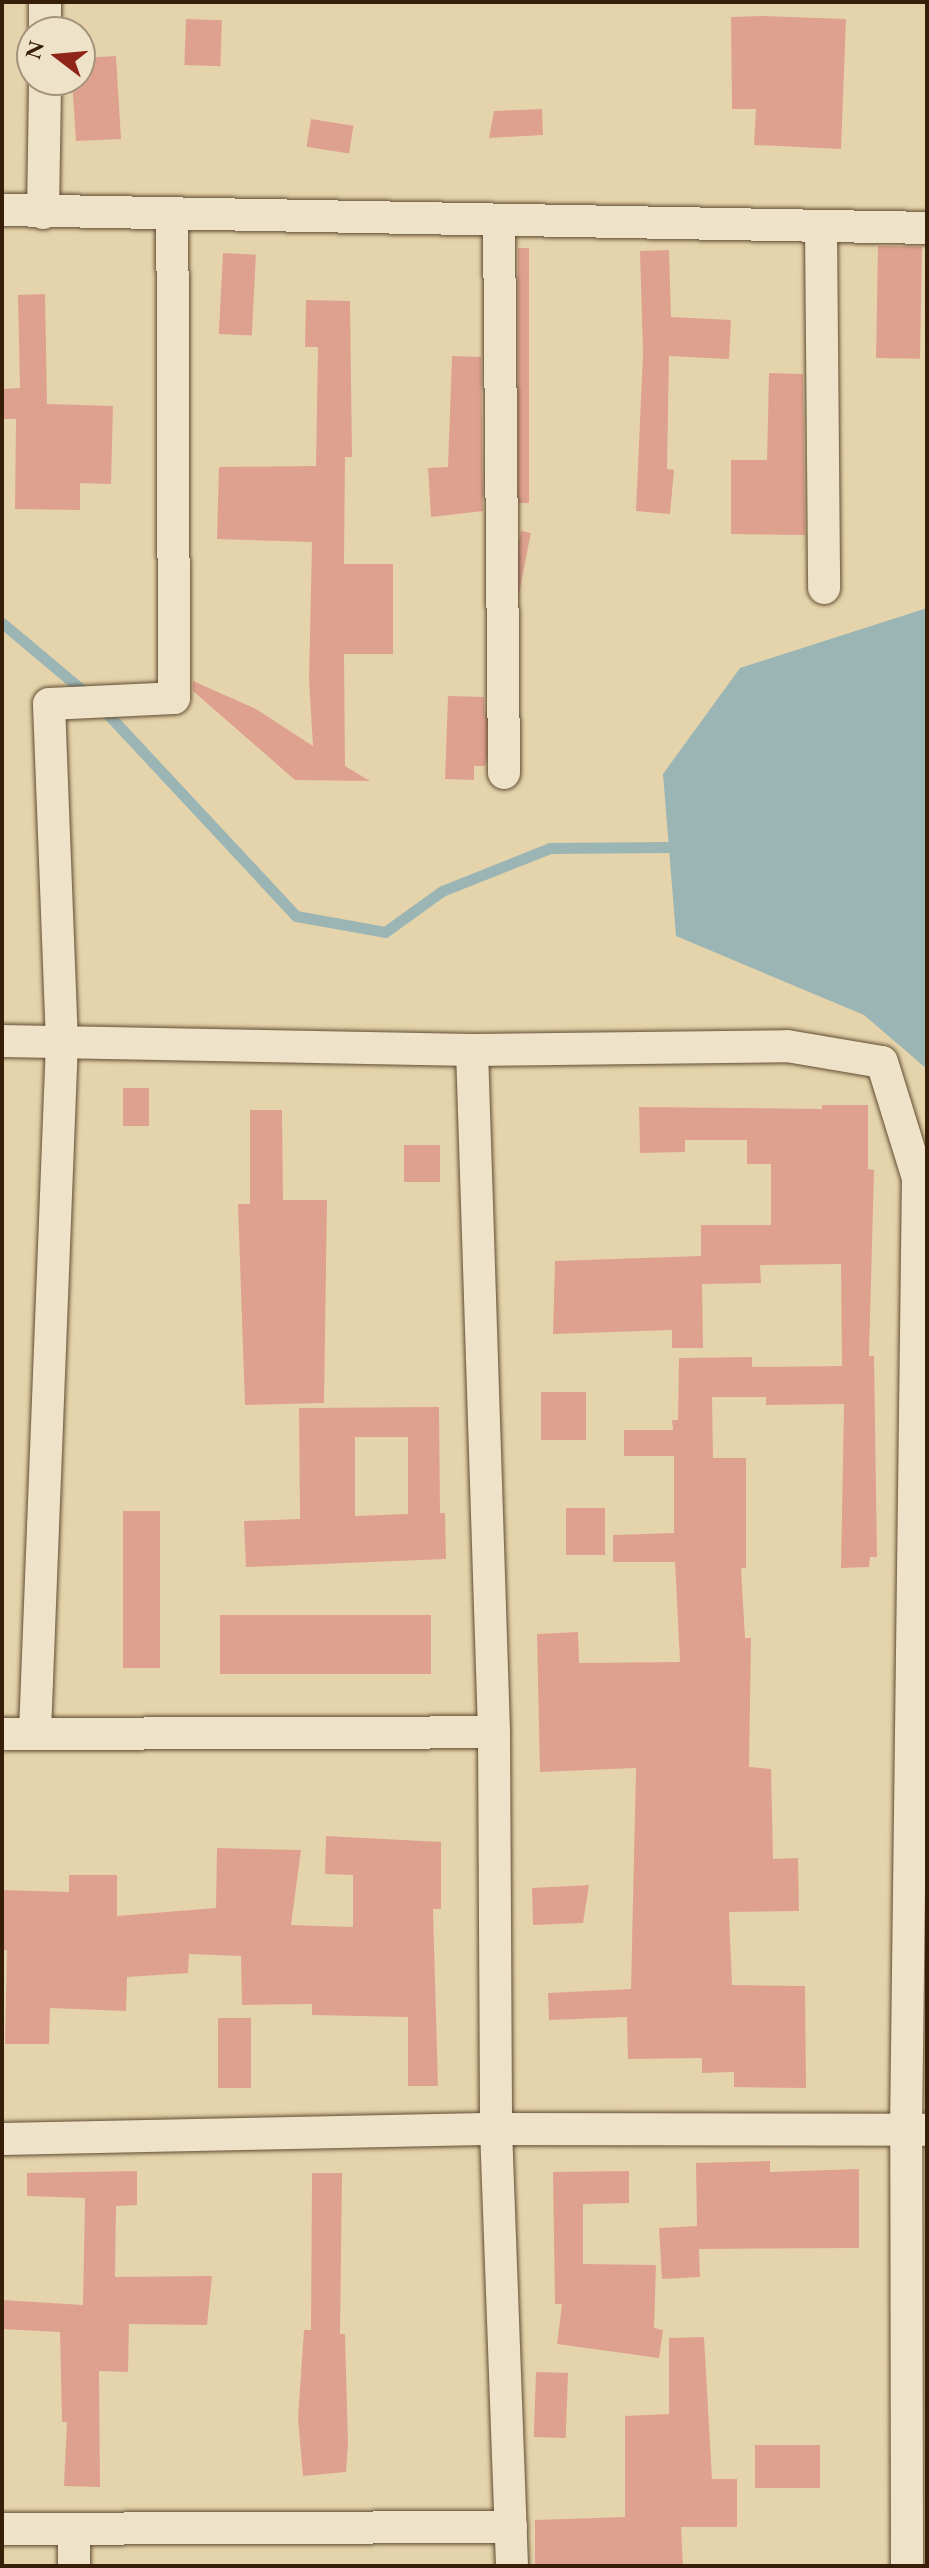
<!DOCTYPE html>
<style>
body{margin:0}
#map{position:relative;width:929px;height:2568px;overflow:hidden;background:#e5d4ab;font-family:"EB Garamond",serif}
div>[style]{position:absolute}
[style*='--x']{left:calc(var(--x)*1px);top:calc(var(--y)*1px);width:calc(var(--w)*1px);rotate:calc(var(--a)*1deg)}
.water>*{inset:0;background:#9bb5b5}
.stream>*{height:11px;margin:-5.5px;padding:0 5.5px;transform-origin:5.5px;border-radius:5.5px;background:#9bb5b5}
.building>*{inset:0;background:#dfa18f;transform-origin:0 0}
.roads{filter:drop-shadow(0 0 2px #624c32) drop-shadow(0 0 2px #624c32)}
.street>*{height:32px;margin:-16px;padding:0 16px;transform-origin:16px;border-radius:16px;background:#eee3c8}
span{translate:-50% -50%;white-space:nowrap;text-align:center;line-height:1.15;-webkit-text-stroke:6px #eee3c8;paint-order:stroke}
.frame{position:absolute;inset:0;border:4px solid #371e09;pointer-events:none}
.north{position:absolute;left:16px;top:16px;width:80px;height:80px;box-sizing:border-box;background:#eee3c8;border:2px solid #a5947c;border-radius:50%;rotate:286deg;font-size:22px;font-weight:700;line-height:32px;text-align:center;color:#371e09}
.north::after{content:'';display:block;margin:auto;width:28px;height:36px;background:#8f2418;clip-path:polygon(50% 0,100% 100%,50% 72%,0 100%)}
</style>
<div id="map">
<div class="water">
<div style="clip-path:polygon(927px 608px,927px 1069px,864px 1015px,676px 936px,663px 774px,740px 668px)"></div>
</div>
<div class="stream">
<div style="--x:2;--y:623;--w:111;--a:39.9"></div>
<div style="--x:103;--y:709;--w:283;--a:47"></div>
<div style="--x:296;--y:916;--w:90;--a:10.2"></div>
<div style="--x:385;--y:932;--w:70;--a:-35.7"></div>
<div style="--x:442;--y:891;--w:116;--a:-21.7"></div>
<div style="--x:550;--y:848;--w:119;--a:-0.5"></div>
</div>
<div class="building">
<div style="clip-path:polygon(761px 16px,846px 19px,841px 149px,754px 145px,756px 109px,732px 109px,731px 17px)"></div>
<div style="left:186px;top:19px;width:36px;height:46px;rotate:2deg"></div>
<div style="clip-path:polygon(116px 56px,121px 139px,76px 141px,72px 80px,80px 80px,80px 58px)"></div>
<div style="clip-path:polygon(542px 109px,543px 135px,489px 138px,494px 111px)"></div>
<div style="left:311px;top:119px;width:43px;height:28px;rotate:9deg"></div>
<div style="left:878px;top:246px;width:44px;height:112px;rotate:1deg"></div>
<div style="left:518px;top:248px;width:11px;height:255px"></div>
<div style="clip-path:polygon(669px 250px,671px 317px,731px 320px,729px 359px,669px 356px,667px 469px,674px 470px,670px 514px,636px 511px,643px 354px,640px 251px)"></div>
<div style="left:223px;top:253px;width:33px;height:81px;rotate:3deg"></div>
<div style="clip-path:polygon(45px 294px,47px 404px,113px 406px,111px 484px,80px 483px,80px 510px,15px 509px,16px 419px,2px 419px,2px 389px,20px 388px,18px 295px)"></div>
<div style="clip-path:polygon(306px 300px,350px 301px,352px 457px,345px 457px,344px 564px,393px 564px,393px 654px,344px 654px,345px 766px,370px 781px,295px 780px,193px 691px,193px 681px,256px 709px,313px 746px,309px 680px,312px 542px,217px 539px,219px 467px,316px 466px,318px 347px,305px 347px)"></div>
<div style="clip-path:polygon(452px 356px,481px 357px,483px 511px,431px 517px,428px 468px,448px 467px)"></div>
<div style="clip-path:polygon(769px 373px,803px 374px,805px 535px,731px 534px,731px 460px,767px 460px)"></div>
<div style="left:521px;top:531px;width:10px;height:235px;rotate:11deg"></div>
<div style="clip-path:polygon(448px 696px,484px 697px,485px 766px,474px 766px,474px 780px,445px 779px)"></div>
<div style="left:123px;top:1088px;width:26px;height:38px"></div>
<div style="clip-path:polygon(822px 1105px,868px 1105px,868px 1169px,874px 1170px,869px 1356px,874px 1356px,877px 1557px,870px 1557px,869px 1567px,841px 1568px,844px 1404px,766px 1405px,766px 1397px,712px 1397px,713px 1458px,746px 1458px,746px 1568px,741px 1568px,745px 1638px,751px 1638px,749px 1767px,771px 1769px,773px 1859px,798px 1858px,799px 1911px,729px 1912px,732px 1985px,805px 1986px,806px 2088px,734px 2087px,734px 2072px,702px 2073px,702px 2058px,628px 2059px,627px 2017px,549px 2020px,548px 1993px,631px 1989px,636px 1768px,540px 1772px,537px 1634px,578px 1632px,579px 1663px,680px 1662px,675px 1562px,613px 1562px,613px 1535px,674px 1533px,674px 1456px,624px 1456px,624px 1430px,673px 1430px,672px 1420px,678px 1420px,679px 1358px,752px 1357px,752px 1367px,842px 1366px,841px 1264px,760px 1265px,761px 1283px,702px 1284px,703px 1348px,672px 1348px,672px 1330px,553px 1334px,555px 1261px,701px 1256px,701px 1225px,771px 1225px,771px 1164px,747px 1164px,747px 1140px,685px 1140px,685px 1152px,640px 1153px,639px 1107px,822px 1109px)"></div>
<div style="clip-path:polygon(250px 1110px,282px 1110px,283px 1200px,327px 1200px,324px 1403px,245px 1405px,238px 1204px,250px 1204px)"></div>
<div style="left:404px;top:1145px;width:36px;height:37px"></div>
<div style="left:541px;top:1392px;width:45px;height:48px"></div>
<div style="clip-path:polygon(evenodd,439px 1407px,440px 1513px,445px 1513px,446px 1559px,246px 1567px,244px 1521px,300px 1519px,299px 1408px,439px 1407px,355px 1437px,408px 1437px,408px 1514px,355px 1516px,355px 1437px)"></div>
<div style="left:566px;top:1508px;width:39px;height:47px"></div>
<div style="left:123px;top:1511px;width:37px;height:157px"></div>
<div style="left:220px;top:1615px;width:211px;height:59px"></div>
<div style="clip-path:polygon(326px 1836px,441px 1842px,441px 1909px,433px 1909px,438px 2086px,408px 2086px,408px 2017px,312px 2015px,312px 2004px,242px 2005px,241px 1956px,189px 1954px,188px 1973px,127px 1977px,126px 2011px,50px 2008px,49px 2044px,5px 2044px,7px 1950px,2px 1950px,2px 1890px,69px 1892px,69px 1875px,117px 1875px,117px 1916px,216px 1908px,217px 1848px,301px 1850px,291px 1925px,353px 1927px,353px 1875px,325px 1874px)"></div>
<div style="clip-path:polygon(589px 1885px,583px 1923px,533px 1925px,532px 1888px)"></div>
<div style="left:251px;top:2018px;width:70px;height:33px;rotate:90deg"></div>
<div style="clip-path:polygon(770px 2161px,770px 2172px,859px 2169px,859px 2248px,699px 2249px,700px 2277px,662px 2279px,659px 2228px,697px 2226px,696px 2163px)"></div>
<div style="clip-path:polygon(137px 2171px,137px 2205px,116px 2206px,115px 2277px,212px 2276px,207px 2325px,129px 2324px,128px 2372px,99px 2371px,100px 2487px,64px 2486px,67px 2422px,62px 2422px,60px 2332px,2px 2329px,2px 2300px,83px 2305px,85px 2198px,27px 2196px,27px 2173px)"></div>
<div style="clip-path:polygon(629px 2171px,629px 2203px,583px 2204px,583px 2264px,656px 2265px,654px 2328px,663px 2330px,659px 2358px,557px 2344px,562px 2304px,555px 2304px,553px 2172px)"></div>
<div style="clip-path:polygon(312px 2173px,342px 2173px,340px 2334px,345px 2334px,348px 2444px,346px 2472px,303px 2476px,298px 2418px,304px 2330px,311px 2330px)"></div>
<div style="clip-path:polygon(704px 2337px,712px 2479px,737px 2479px,737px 2527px,681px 2527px,683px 2566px,535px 2566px,535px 2520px,625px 2517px,625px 2416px,669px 2414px,669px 2338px)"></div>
<div style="left:536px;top:2372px;width:32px;height:65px;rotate:2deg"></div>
<div style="left:755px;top:2445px;width:65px;height:43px"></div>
</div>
<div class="roads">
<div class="street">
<div style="--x:45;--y:32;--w:30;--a:-90"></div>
<div style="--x:2;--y:210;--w:925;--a:1.11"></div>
<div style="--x:43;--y:213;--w:133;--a:-89.1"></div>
<div style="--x:499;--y:221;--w:552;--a:89.48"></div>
<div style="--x:821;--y:227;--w:361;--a:89.5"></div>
<div style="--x:2;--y:1041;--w:470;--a:1.1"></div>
<div style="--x:472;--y:1050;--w:315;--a:-0.7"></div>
<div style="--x:787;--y:1046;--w:96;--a:9.6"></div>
<div style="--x:882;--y:1062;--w:121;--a:72.8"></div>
<div style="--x:918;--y:1178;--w:11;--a:38"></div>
<div style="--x:472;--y:1050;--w:682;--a:88.15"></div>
<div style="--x:494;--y:1732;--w:397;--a:89.7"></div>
<div style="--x:496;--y:2129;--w:437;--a:87.9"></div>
<div style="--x:35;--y:1732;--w:690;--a:-87.76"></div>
<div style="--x:62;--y:1043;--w:339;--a:-92.2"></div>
<div style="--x:49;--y:704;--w:125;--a:-2.7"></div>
<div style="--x:174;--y:698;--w:485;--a:-90.2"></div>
<div style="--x:2;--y:1734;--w:492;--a:-0.2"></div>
<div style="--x:2;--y:2139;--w:494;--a:-1.2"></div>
<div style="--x:496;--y:2129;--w:431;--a:0.1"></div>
<div style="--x:2;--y:2529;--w:509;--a:-0.23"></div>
<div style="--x:74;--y:2566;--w:37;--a:-90"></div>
<div style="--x:907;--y:2566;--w:436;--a:-90.1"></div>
<div style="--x:906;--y:2130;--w:952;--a:-89.28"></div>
</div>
</div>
<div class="frame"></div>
<div class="north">N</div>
</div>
